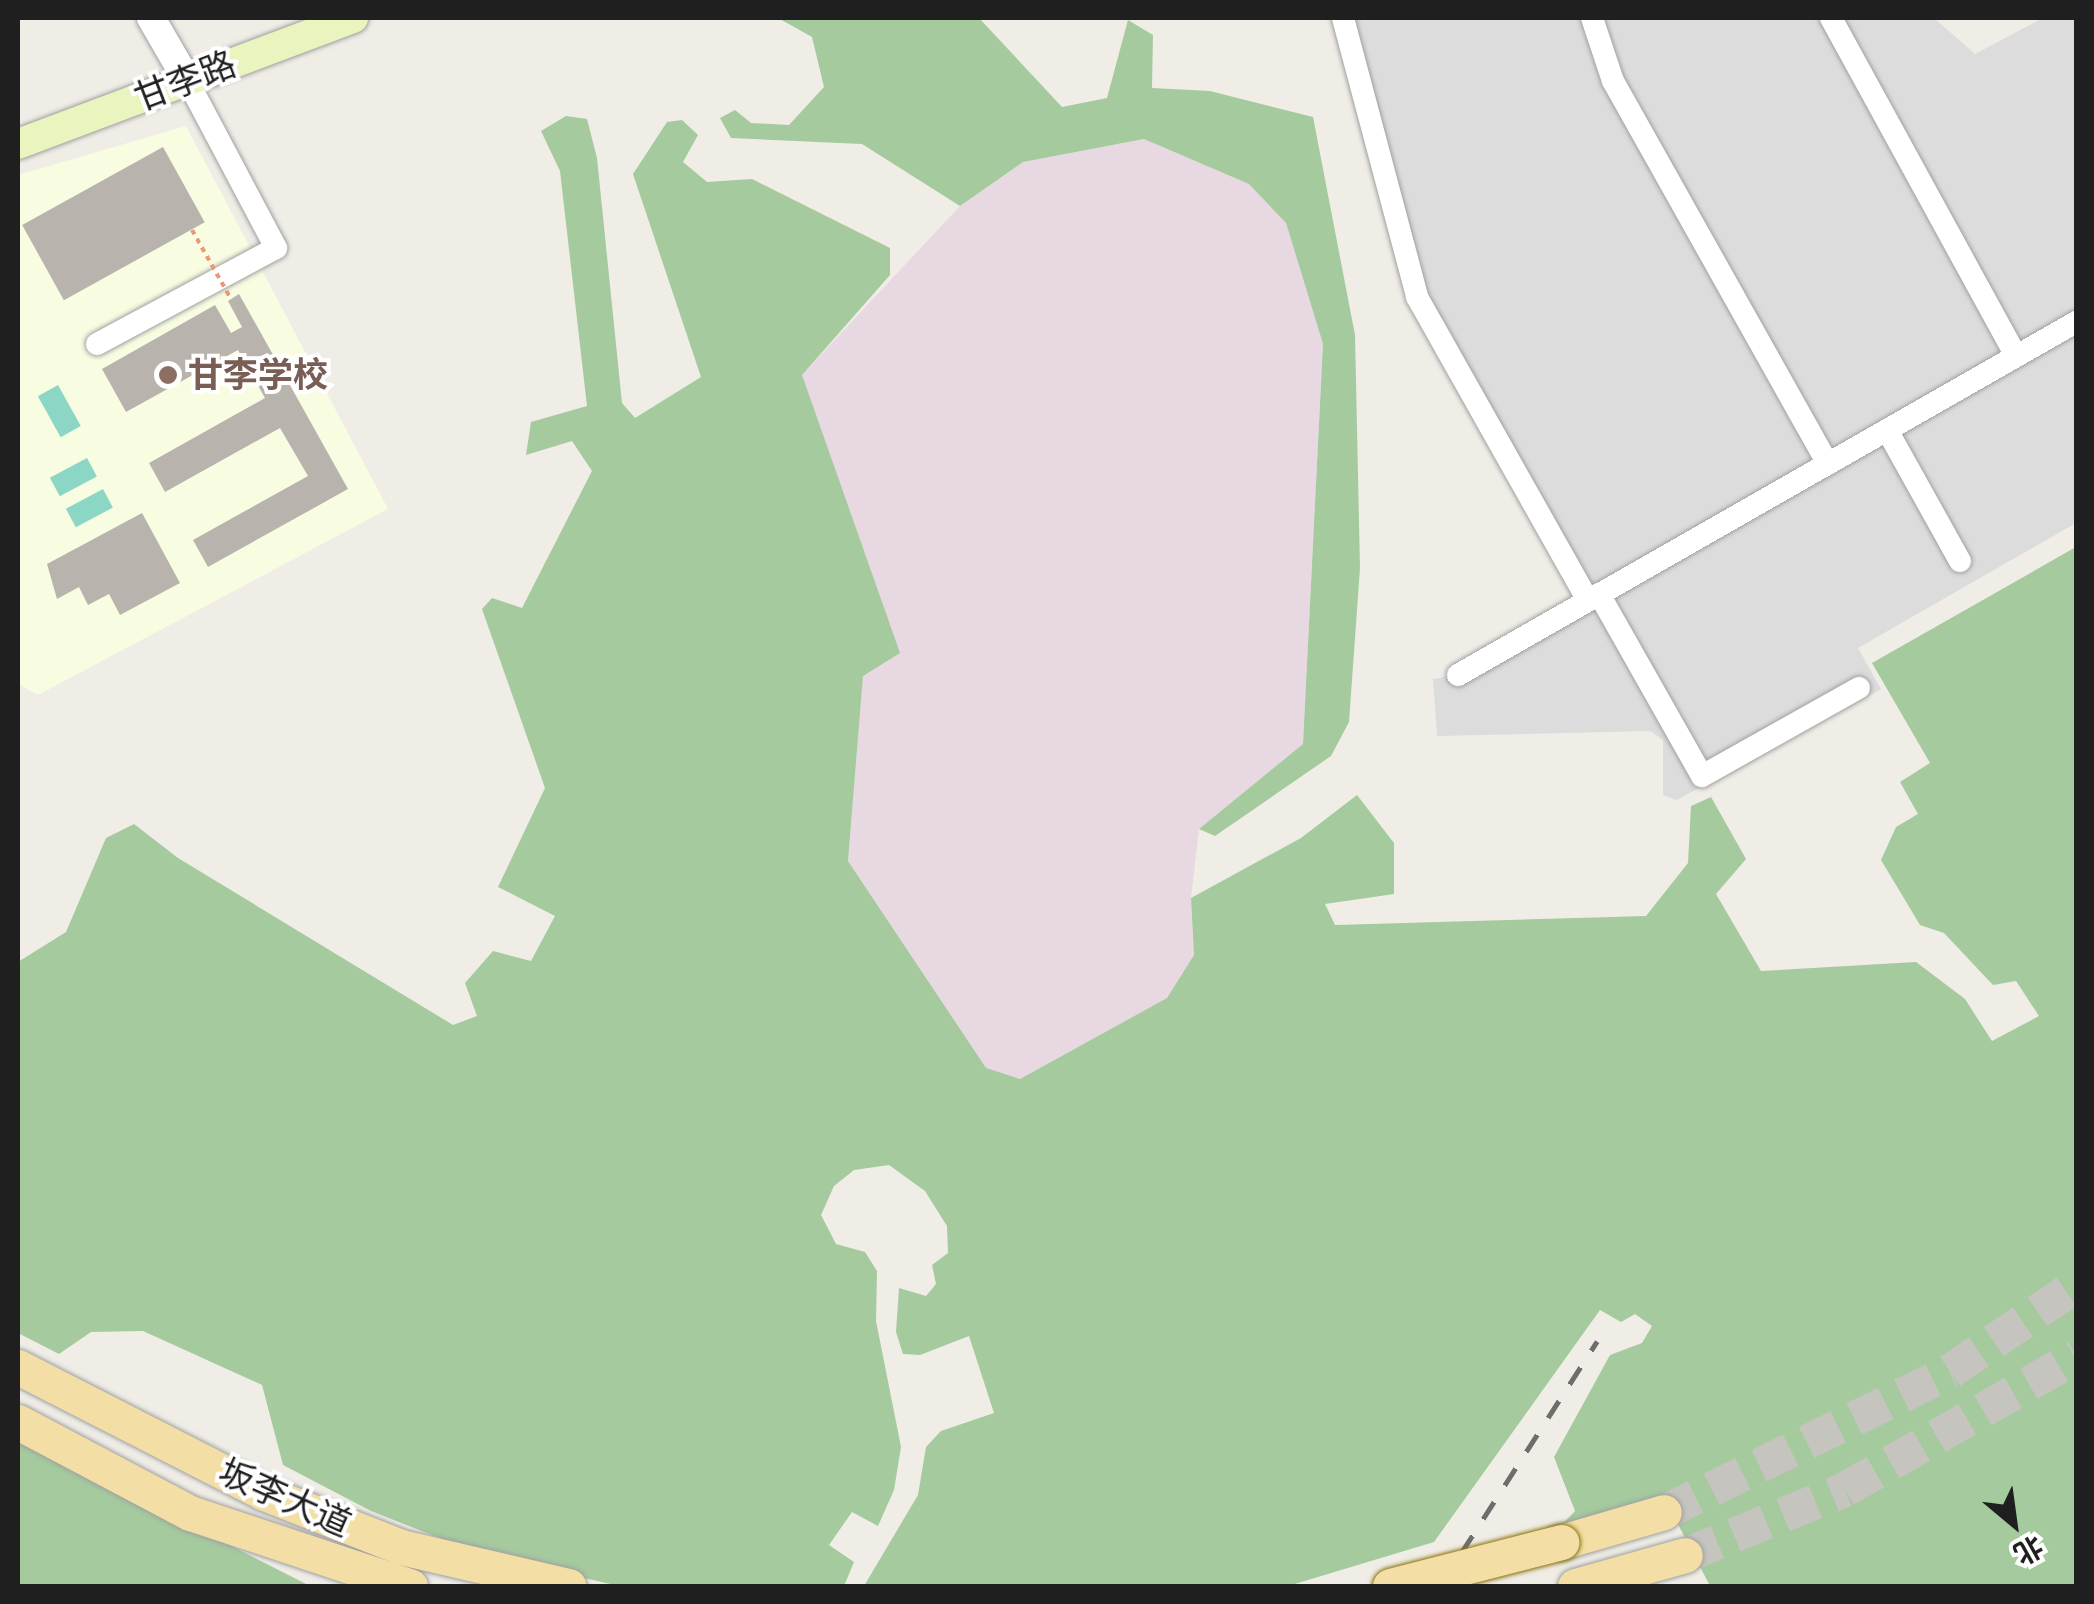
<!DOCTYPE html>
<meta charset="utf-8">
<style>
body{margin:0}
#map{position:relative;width:2094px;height:1604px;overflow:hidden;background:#efede6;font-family:"Public Sans","Noto Sans SC",sans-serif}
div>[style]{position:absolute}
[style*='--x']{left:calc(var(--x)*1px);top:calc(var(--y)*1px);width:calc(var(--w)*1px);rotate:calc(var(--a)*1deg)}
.residential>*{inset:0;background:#dddcdc}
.industrial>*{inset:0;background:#e7d8e2}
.education>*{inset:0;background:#f8fce1}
.forest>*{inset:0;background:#a4ca9e}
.pitch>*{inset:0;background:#8bd6c5;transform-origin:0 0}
.building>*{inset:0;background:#b8b3ac;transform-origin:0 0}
.primary-tunnel>*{height:35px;margin-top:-17.5px;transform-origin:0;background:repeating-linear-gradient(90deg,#c5c4be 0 35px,transparent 0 53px)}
.roads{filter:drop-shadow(0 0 2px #a0a0a0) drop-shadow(0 0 2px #a0a0a0)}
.minor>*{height:22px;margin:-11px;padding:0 11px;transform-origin:11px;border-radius:11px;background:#fff}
.tertiary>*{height:28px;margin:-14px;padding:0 14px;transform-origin:14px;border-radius:14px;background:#fff}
.secondary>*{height:30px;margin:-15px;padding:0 15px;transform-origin:15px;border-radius:15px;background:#e9f4bf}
.primary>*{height:35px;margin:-17.5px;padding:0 17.5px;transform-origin:17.5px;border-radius:17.5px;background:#f3dea6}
.rail>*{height:5px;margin-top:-2.5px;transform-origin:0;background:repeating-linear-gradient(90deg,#6d6d6d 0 20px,transparent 0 40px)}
.path-bridge>*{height:4px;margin-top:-2px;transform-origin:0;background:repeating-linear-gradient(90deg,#ed9678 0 5px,transparent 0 10px)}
.bridges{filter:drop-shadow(0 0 2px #8b750e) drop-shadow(0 0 2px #8b750e)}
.primary-bridge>*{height:35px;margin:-17.5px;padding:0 17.5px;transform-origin:17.5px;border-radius:17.5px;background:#f3dea6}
.dots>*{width:28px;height:28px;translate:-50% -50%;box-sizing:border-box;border:5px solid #fff;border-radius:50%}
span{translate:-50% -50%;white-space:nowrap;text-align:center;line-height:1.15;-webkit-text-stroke:8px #fff;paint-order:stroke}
.street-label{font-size:35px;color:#1f1f1f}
.education-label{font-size:35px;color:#785e54;font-weight:700}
.left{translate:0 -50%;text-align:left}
.frame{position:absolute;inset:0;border:20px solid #1f1f1f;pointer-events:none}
.north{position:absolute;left:1964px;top:1474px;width:100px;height:100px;-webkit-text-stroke:8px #fff;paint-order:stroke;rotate:151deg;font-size:28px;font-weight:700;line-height:40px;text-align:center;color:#1f1f1f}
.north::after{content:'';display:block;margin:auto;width:35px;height:45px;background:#1f1f1f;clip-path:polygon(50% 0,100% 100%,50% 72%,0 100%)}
</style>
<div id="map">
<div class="residential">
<div style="clip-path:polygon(1343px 18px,1934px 18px,1975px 54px,2043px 18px,2076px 18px,2076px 523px,1858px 648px,1881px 689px,1677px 800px,1663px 795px,1663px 740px,1650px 731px,1437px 736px,1433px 679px,1458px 675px,1588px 600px,1438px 336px)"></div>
</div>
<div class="industrial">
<div style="clip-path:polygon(1144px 139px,1249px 184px,1286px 223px,1323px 344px,1303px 744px,1199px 829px,1191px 898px,1194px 955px,1167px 998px,1020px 1079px,986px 1069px,848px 861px,863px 676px,802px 375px,960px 206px,1023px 162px)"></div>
</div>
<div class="education">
<div style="clip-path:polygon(186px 126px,388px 509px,38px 695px,18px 684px,18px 175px)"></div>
</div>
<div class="forest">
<div style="clip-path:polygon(778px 18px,979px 18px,1062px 107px,1107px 98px,1128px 20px,1153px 35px,1152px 88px,1210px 91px,1313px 117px,1355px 335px,1360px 568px,1349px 722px,1331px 756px,1215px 836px,1199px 829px,1303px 744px,1323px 344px,1286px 223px,1249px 184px,1144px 139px,1023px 162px,960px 206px,862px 144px,731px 138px,720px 118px,735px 110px,751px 123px,789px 125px,824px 87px,812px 37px)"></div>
<div style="clip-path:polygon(566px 116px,587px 119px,597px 158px,622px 403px,635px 418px,701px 377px,633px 174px,667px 122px,682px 120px,698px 135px,683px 162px,707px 182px,752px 179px,890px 248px,890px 275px,802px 375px,900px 653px,863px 676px,848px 861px,986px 1068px,1020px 1079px,1167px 998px,1194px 955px,1191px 898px,1301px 838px,1357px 795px,1394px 843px,1394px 894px,1325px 904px,1335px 925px,1646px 916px,1688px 863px,1691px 806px,1711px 797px,1746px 859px,1716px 894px,1761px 971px,1916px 962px,1965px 999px,1992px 1041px,2039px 1016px,2016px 981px,1993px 985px,1944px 933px,1920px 925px,1881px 860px,1896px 827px,1918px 814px,1900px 782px,1930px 763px,1872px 663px,2076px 547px,2076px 1586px,1710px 1586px,1665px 1499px,1552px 1535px,1575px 1511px,1554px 1457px,1610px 1355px,1642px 1343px,1652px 1326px,1635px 1314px,1621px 1322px,1600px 1310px,1434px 1542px,1288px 1586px,864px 1586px,918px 1495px,926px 1447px,941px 1431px,994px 1413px,969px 1336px,920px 1355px,903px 1354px,896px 1332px,899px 1288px,926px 1296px,936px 1284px,932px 1265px,948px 1253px,947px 1226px,925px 1191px,889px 1165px,854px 1170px,834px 1186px,821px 1215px,836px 1244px,865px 1252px,877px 1271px,876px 1321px,901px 1447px,894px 1490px,878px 1526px,852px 1512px,829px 1545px,854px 1562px,844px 1586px,619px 1586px,480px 1554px,371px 1511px,283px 1465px,262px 1385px,143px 1331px,91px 1332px,59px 1354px,18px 1333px,18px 962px,66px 932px,106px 838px,134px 824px,178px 858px,453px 1025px,477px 1016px,465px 983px,493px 951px,531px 961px,555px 916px,498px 887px,545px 788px,482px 609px,492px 598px,522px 608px,592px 471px,572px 441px,526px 455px,531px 422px,587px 406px,560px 171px,541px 131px)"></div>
<div style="clip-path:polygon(18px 1437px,310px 1586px,18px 1586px)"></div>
</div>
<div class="pitch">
<div style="left:58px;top:385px;width:47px;height:23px;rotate:61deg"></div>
<div style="left:87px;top:458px;width:21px;height:42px;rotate:62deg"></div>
<div style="left:103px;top:489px;width:21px;height:42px;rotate:62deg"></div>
</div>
<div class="building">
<div style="left:163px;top:147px;width:86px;height:161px;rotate:61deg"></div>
<div style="clip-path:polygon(239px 294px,348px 489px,208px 567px,193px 540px,308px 476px,280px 428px,165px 492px,149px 463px,265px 398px,238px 350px,126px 412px,102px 369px,215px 305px,231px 333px,242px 327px,228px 301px)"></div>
<div style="clip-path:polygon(142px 513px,180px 583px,120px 615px,109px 594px,88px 605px,79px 587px,57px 599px,47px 564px)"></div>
</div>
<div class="primary-tunnel">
<div style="--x:1664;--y:1512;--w:319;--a:-26.2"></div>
<div style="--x:1950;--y:1371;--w:153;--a:-34.3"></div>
<div style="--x:1685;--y:1555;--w:173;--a:-22.4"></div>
<div style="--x:1845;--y:1489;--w:267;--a:-29.9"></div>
</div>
<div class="roads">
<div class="minor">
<div style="--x:1343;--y:18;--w:289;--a:75.1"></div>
<div style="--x:1417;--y:297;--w:348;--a:60.6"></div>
<div style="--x:1592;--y:18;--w:66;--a:71.6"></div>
<div style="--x:1613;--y:81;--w:439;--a:60.7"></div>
<div style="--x:1831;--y:18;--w:385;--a:61.3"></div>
<div style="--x:97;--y:344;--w:203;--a:-28.2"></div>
<div style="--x:276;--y:248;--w:190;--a:-117.9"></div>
<div style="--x:1887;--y:430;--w:150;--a:60.9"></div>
<div style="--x:1599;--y:594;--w:209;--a:60.5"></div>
<div style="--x:1702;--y:776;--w:180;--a:-29.3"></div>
<div style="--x:1458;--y:675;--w:712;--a:-29.73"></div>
</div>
<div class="tertiary">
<div style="--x:151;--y:18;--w:72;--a:59.9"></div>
</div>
<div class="secondary">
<div style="--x:18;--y:144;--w:358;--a:-20.6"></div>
</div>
<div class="primary">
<div style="--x:18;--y:1367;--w:276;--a:27.1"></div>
<div style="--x:264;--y:1493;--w:147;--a:21.5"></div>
<div style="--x:401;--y:1547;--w:172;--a:13.1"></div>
<div style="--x:18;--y:1422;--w:195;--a:27.9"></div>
<div style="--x:190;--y:1513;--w:232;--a:18.4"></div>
<div style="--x:1561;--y:1542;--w:107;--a:-16.2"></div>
<div style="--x:1575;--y:1586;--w:114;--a:-15.7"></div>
</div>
</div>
<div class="rail">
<div style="--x:1440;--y:1586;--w:291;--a:-57.3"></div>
</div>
<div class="path-bridge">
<div style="--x:192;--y:230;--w:79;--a:60.5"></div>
</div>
<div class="bridges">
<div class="primary-bridge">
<div style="--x:1390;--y:1586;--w:177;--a:-14.4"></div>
</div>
</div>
<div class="dots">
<div style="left:168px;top:375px;background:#8d6e63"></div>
</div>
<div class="street-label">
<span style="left:185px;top:81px;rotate:-21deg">甘李路</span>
<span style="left:285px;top:1498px;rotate:24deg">坂李大道</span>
</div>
<div class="education-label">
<span class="left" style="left:188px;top:375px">甘李学校</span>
</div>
<div class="frame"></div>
<div class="north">北</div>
</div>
